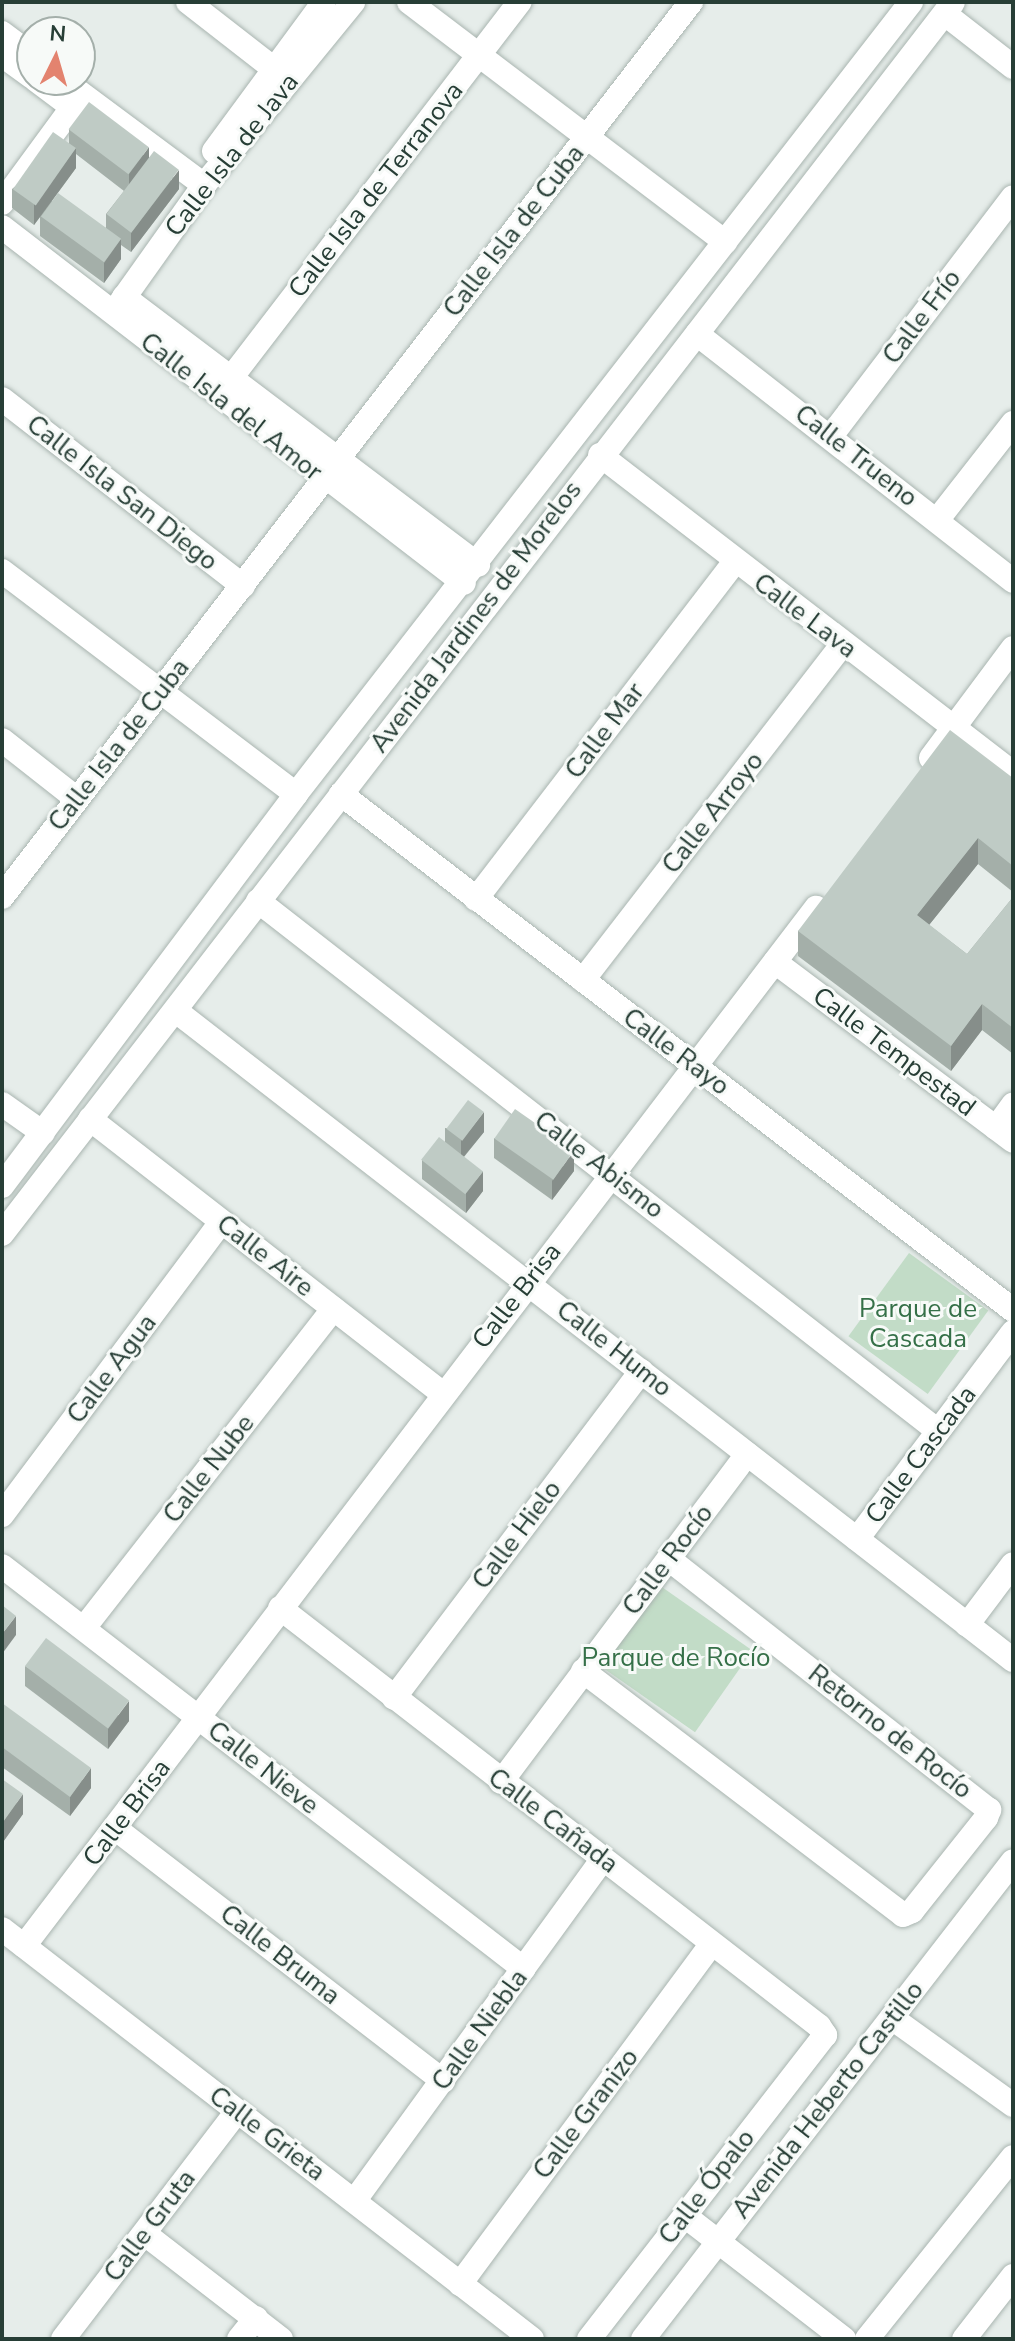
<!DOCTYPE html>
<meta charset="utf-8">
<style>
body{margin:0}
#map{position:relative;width:1015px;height:2341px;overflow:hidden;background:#e6edea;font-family:"Nunito Sans",sans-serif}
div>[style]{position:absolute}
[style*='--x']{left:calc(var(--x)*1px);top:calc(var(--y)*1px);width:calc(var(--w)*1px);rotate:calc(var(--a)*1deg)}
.green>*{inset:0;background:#c2dcc7;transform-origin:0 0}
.roads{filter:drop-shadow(0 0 2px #a9b5b0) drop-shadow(0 0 2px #a9b5b0)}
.minor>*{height:24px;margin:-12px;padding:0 12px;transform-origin:12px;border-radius:12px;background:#fff}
.secondary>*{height:24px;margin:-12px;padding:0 12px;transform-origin:12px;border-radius:12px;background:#fff}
.wall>*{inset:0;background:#a4afa9}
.shaded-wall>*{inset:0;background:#868e8a}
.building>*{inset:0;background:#bfcbc5;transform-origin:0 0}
span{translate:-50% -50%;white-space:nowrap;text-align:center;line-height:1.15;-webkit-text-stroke:6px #f7faf8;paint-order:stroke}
.street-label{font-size:26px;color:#273e36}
.park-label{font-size:26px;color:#357048}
.frame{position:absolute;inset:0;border:4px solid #273e36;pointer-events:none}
.north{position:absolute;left:16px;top:16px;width:80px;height:80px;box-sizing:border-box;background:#f7faf8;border:2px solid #a4afaa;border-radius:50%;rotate:5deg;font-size:22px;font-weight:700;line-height:32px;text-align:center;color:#273e36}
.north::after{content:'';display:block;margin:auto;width:28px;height:36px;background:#e3836f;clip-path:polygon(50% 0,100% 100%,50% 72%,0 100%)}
</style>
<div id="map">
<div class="green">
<div style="left:909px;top:1253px;width:98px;height:103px;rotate:36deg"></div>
<div style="left:659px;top:1585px;width:114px;height:100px;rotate:35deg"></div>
</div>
<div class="roads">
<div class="minor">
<div style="--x:188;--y:2;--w:109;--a:37.9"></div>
<div style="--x:409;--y:2;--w:397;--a:37.2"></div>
<div style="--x:945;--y:14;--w:86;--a:37.9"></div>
<div style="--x:2;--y:33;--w:38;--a:37"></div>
<div style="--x:2;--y:55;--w:37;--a:36"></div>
<div style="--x:36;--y:80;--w:45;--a:36.9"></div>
<div style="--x:63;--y:80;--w:176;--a:36.7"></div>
<div style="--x:214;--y:151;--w:185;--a:-53.6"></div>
<div style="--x:2;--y:203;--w:132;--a:-53.7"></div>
<div style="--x:2;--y:227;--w:583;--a:37.62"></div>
<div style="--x:124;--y:297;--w:444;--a:37.1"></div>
<div style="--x:116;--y:309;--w:152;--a:-54.6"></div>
<div style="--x:204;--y:185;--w:236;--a:-50.8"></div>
<div style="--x:697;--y:334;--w:401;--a:38"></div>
<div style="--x:231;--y:378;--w:474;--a:-52.5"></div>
<div style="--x:2;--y:399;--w:305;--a:37.8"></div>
<div style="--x:831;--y:436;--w:300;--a:-52.7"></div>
<div style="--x:600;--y:455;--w:521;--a:37.6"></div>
<div style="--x:337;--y:460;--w:579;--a:-52.3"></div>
<div style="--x:938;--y:519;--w:122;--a:-52"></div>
<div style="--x:2;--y:571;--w:369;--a:37.2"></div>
<div style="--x:2;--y:740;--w:95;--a:38.2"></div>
<div style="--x:931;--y:758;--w:137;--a:-53.3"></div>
<div style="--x:341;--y:794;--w:847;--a:37.52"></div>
<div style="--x:2;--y:897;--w:528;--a:-52.39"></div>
<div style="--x:476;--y:899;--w:424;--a:-52.5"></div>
<div style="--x:258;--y:901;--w:862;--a:37.93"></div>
<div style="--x:775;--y:962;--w:298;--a:36.9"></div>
<div style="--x:583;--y:980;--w:423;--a:-52.3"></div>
<div style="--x:176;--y:1011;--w:1059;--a:37.79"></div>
<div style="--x:2;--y:1104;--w:50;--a:35.3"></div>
<div style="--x:90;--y:1119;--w:446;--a:37.9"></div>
<div style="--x:996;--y:1128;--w:29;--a:-54"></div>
<div style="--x:2;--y:1515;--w:366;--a:-53.2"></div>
<div style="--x:857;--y:1539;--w:259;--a:-53"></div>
<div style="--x:2;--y:1566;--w:659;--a:37.67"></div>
<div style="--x:280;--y:1608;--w:682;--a:37.79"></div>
<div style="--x:819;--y:2026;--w:11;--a:56"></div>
<div style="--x:825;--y:2035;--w:385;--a:127.8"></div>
<div style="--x:967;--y:1625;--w:76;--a:-53"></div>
<div style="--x:84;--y:1628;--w:405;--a:-52"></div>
<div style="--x:583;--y:1671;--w:402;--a:37.3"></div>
<div style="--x:903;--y:1915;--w:10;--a:-24"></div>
<div style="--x:912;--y:1911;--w:119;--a:-51.5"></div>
<div style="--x:986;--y:1818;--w:9;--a:-69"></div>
<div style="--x:989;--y:1810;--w:407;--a:-141.9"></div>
<div style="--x:394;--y:1698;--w:410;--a:-52.9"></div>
<div style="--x:501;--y:1782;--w:410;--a:-53.1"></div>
<div style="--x:116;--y:1829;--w:413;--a:37.6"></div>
<div style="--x:2;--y:1929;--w:670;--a:37.72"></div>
<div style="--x:24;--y:1946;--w:1306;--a:-52.66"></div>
<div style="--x:892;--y:2018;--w:149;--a:35.7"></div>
<div style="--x:355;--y:2200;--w:422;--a:-54"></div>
<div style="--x:685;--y:2216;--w:201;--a:37.7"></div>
<div style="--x:145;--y:2234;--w:172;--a:37.7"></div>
<div style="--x:460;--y:2284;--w:423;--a:-53.5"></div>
<div style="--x:63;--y:2339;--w:285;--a:-52.6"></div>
<div style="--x:239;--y:2339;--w:27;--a:-51"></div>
<div style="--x:643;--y:2339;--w:604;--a:-52.26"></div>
<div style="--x:867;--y:2339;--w:233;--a:-51.3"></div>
<div style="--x:964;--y:2339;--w:80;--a:-52.1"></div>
</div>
<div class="secondary">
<div style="--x:2;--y:1186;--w:490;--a:-53.1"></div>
<div style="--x:296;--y:794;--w:1003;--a:-52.17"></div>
<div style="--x:2;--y:1234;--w:1556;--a:-52.33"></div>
</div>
</div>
<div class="wall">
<div style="clip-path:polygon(evenodd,69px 129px,149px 157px,179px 189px,131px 252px,121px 245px,121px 259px,104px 283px,40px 236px,40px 217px,34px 225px,12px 208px,12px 189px,69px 143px,69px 129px,76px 154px,124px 191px,106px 214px,106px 228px,52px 201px,76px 168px,76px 154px)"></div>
<div style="clip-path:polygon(1013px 778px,1013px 892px,978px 864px,929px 925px,967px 954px,1013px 897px,1013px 1054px,982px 1030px,951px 1071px,798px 956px,798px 931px)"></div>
<div style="clip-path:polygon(445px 1128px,484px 1132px,464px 1157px,483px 1191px,466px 1213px,422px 1179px,422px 1160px,445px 1142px)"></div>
<div style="clip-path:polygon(494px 1138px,574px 1171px,552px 1200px,494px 1158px)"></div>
<div style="clip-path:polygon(25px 1666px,129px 1721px,108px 1749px,25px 1686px)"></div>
<div style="clip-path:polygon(2px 1703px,91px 1788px,70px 1816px,2px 1767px)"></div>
<div style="clip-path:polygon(2px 1779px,23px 1814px,3px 1842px,2px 1841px)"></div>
</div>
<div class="shaded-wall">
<div style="clip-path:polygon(149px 147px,149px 167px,129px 194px,129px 174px)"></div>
<div style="clip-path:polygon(76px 148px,76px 168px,34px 225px,34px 205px)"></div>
<div style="clip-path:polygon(179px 170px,179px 189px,131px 252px,131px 233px)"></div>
<div style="clip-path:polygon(121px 239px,121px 259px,104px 283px,104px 263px)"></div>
<div style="clip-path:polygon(978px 838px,978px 864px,917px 940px,917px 915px)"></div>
<div style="clip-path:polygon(982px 1004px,982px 1030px,951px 1071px,951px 1046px)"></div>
<div style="clip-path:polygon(484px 1112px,484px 1132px,461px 1160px,461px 1141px)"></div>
<div style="clip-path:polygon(574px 1151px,574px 1171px,552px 1200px,552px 1181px)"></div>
<div style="clip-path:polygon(483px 1171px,483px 1191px,466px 1213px,466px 1193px)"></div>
<div style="clip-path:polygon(16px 1616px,16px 1635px,2px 1654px,2px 1634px)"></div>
<div style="clip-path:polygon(129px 1701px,129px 1721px,108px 1749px,108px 1729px)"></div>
<div style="clip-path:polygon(91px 1768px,91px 1788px,70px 1816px,70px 1797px)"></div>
<div style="clip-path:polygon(23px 1794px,23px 1814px,3px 1842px,3px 1822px)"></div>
</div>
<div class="building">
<div style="left:89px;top:102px;width:75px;height:34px;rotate:37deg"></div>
<div style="left:53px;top:132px;width:28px;height:70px;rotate:35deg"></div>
<div style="left:154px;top:151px;width:31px;height:79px;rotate:37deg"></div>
<div style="left:58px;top:193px;width:78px;height:29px;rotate:36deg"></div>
<div style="clip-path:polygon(950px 730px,1013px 778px,1013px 866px,978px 838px,917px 915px,967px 954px,1013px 897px,1013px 1028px,982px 1004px,951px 1046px,798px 931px)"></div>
<div style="left:468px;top:1100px;width:20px;height:36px;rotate:37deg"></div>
<div style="left:515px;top:1109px;width:72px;height:36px;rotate:35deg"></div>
<div style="left:439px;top:1137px;width:56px;height:29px;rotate:38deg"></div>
<div style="clip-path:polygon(2px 1605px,16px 1616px,2px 1634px)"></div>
<div style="left:46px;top:1638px;width:104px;height:35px;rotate:37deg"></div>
<div style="clip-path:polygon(2px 1703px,91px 1768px,70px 1797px,2px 1747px)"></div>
<div style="clip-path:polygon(2px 1779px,23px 1794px,3px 1822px,2px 1821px)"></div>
</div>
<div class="street-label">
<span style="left:232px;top:155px;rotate:-52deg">Calle Isla de Java</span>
<span style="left:376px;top:190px;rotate:-52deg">Calle Isla de Terranova</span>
<span style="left:514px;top:231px;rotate:-52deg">Calle Isla de Cuba</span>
<span style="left:922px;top:317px;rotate:-53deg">Calle Frío</span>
<span style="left:231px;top:407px;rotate:38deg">Calle Isla del Amor</span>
<span style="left:856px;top:456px;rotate:38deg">Calle Trueno</span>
<span style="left:122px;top:493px;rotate:38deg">Calle Isla San Diego</span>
<span style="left:805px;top:616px;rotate:37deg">Calle Lava</span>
<span style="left:476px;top:617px;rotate:-53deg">Avenida Jardines de Morelos</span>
<span style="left:605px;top:731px;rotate:-53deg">Calle Mar</span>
<span style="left:119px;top:745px;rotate:-52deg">Calle Isla de Cuba</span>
<span style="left:713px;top:813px;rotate:-52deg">Calle Arroyo</span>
<span style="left:676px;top:1052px;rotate:37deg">Calle Rayo</span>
<span style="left:894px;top:1052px;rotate:37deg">Calle Tempestad</span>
<span style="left:599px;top:1165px;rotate:38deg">Calle Abismo</span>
<span style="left:265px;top:1256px;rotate:38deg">Calle Aire</span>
<span style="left:517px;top:1296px;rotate:-52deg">Calle Brisa</span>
<span style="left:614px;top:1349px;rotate:38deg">Calle Humo</span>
<span style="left:112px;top:1369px;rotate:-53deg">Calle Agua</span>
<span style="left:921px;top:1455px;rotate:-53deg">Calle Cascada</span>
<span style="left:209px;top:1469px;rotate:-52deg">Calle Nube</span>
<span style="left:517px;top:1535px;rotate:-53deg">Calle Hielo</span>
<span style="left:668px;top:1560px;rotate:-53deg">Calle Rocío</span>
<span style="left:890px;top:1732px;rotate:38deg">Retorno de Rocío</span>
<span style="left:263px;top:1768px;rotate:38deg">Calle Nieve</span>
<span style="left:127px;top:1813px;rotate:-53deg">Calle Brisa</span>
<span style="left:553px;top:1821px;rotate:37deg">Calle Cañada</span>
<span style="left:280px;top:1955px;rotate:38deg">Calle Bruma</span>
<span style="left:480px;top:2030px;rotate:-54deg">Calle Niebla</span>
<span style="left:828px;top:2100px;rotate:-52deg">Avenida Heberto Castillo</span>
<span style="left:586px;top:2114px;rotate:-53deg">Calle Granizo</span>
<span style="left:267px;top:2134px;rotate:37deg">Calle Grieta</span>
<span style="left:707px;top:2187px;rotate:-52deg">Calle Ópalo</span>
<span style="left:150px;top:2226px;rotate:-53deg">Calle Gruta</span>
</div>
<div class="park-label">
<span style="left:918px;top:1324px">Parque de<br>Cascada</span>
<span style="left:676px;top:1658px">Parque de Rocío</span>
</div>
<div class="frame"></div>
<div class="north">N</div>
</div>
